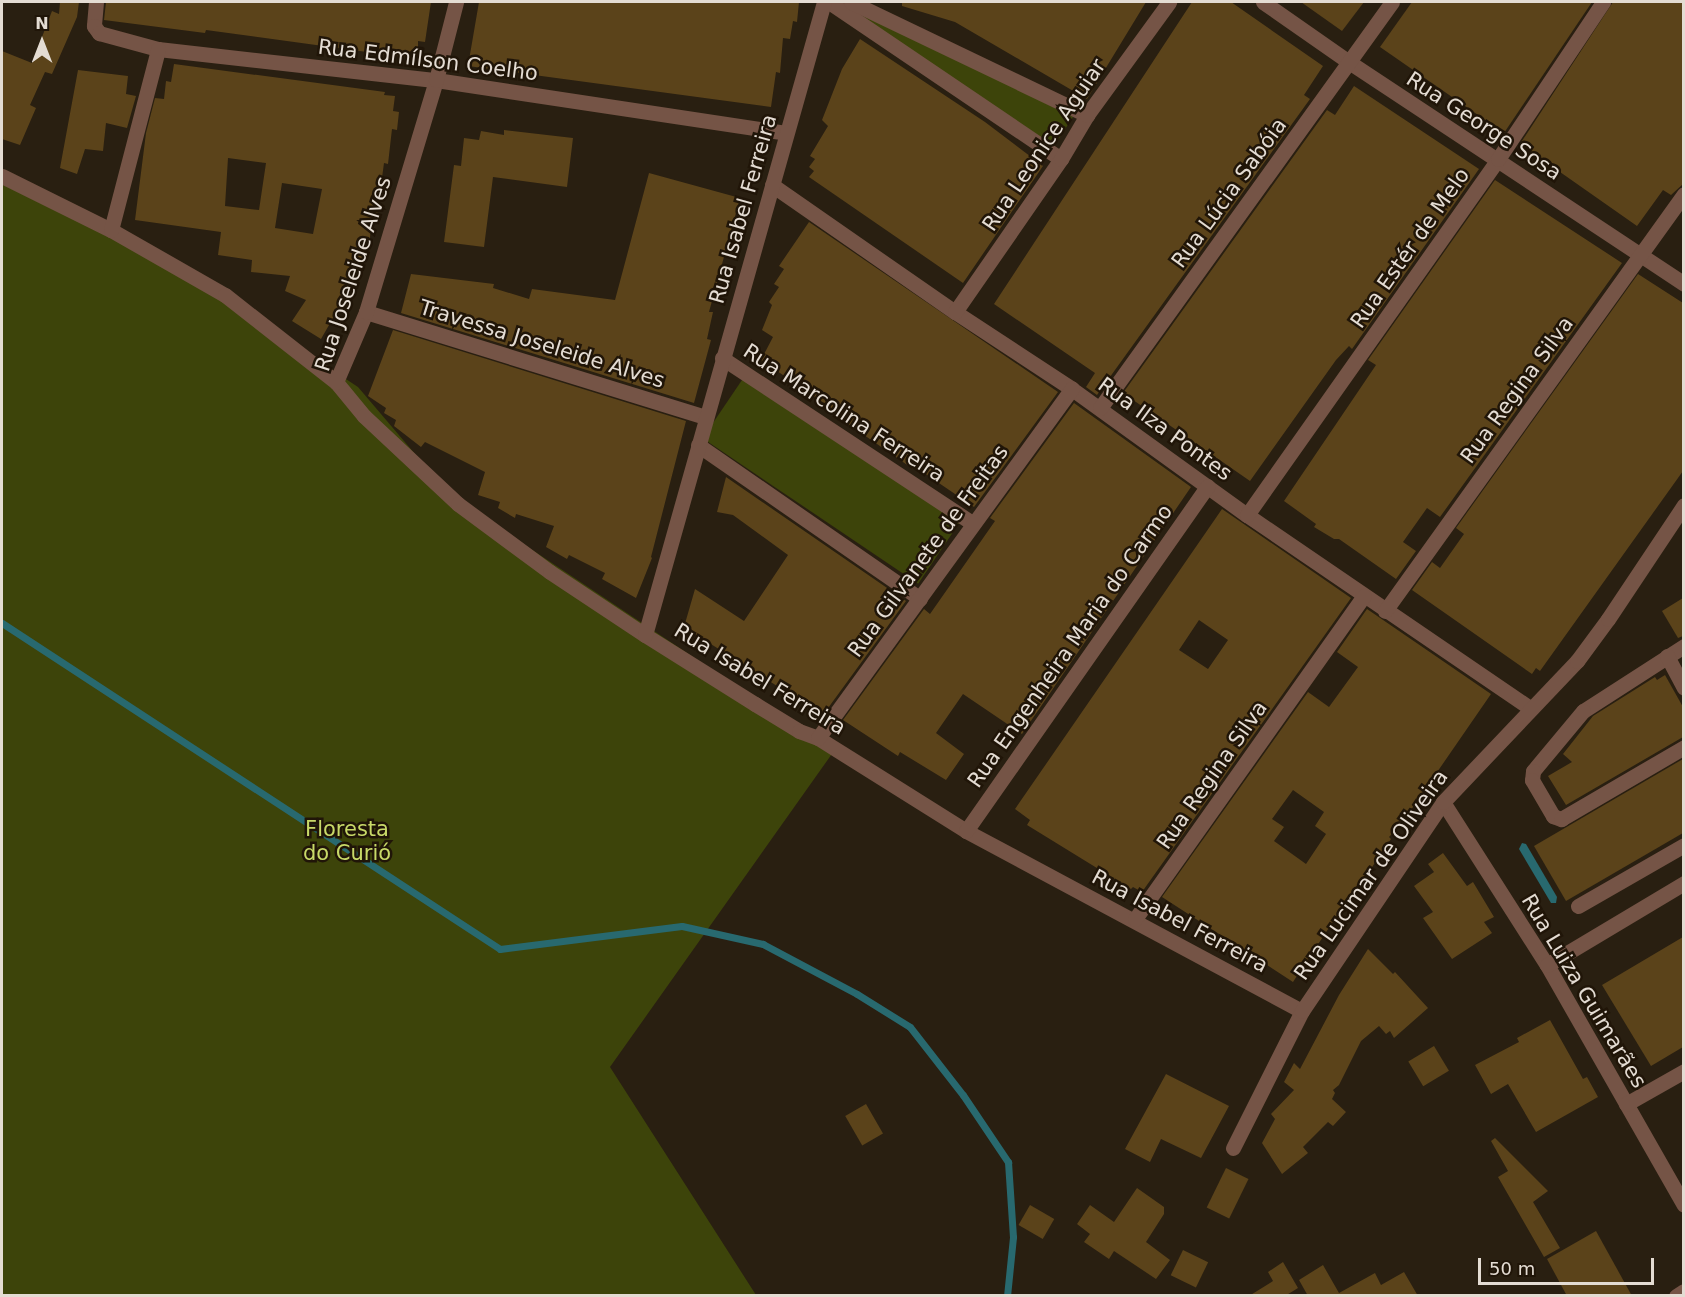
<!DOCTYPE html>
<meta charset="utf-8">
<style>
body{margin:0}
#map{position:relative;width:1685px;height:1297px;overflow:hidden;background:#291f11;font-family:"DejaVu Sans",sans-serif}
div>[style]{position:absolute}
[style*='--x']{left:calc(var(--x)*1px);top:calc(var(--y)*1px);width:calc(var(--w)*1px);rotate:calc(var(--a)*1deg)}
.green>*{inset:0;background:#3d440a;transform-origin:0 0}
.water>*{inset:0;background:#28696f}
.stream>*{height:7px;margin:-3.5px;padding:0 3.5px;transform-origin:3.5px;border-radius:3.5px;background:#28696f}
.building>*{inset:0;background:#5b431a;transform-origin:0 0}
.minor>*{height:15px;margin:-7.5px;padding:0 7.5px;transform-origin:7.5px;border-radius:7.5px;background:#755446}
span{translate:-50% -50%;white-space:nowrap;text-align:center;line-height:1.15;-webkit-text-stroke:5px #201508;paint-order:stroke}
.street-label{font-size:21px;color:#e4dcd3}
.park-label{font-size:21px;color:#c8d968}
.frame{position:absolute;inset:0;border:3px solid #e4dcd3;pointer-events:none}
.north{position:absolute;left:12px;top:12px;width:60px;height:60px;-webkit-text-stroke:4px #201508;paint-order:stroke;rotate:0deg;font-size:16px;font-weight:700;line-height:24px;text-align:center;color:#e4dcd3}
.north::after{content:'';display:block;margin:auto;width:21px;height:27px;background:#e4dcd3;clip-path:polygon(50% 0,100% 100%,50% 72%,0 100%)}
.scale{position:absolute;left:1478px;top:1258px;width:176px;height:27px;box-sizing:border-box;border:3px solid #e4dcd3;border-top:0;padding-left:8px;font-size:18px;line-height:21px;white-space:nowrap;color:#e4dcd3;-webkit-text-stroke:4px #201508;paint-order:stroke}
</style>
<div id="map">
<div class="green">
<div style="clip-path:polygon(864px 11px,1073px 117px,1054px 146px,862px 17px)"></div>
<div style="clip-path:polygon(2px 180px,158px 255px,358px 387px,450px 495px,834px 751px,610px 1067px,756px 1295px,2px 1295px)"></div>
<div style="left:744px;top:377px;width:260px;height:74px;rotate:34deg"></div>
</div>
<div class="water">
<div style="clip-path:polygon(1522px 843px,1526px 844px,1557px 897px,1556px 903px,1551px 903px,1519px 849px)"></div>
</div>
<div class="stream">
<div style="--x:2;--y:623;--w:595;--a:33.21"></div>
<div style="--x:500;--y:949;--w:183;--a:-7.2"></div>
<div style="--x:682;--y:926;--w:83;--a:12.5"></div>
<div style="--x:763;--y:944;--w:106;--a:28"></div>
<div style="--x:857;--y:994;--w:62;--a:31.9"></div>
<div style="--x:910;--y:1027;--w:86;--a:52.1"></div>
<div style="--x:963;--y:1095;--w:81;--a:56.1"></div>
<div style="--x:1008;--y:1162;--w:75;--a:86.2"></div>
<div style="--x:1013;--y:1237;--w:59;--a:95.8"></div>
</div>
<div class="building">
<div style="clip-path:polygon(60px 2px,79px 2px,77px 17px,52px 74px,45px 72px,30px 105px,36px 108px,20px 145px,2px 139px,2px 51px,32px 63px,52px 11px,59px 14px)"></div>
<div style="clip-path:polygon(106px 2px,431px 2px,425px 42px,418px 41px,418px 59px,206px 30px,205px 33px,104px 20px)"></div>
<div style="clip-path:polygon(479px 2px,799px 2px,797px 22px,793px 21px,790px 39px,783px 38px,780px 73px,776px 72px,771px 107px,468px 66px)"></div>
<div style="clip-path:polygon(902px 2px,1146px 2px,1087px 99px,955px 22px,902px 6px)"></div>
<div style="clip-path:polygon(1192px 2px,1231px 2px,1323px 66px,1304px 95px,1310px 99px,1097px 395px,1086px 387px,1095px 373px,994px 304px)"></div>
<div style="clip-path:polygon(1301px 2px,1364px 2px,1342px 31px)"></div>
<div style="clip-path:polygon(1412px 2px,1592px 2px,1504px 133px,1380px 47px)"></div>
<div style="clip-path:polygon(1613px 2px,1683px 2px,1683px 184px,1671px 195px,1663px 190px,1637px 226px,1520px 144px)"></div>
<div style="clip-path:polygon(860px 39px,985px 122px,1043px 166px,963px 283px,809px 177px,814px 171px,809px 167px,815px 159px,810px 156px,828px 126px,822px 120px,842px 69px)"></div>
<div style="clip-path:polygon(evenodd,174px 64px,385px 92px,384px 95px,395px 96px,393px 111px,399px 112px,397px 130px,392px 129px,388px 164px,384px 163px,377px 215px,372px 214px,369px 249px,365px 248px,361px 266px,355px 266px,351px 301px,344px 299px,321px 339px,292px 321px,306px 300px,285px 291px,290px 276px,251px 272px,252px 260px,218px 255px,221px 232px,135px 220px,146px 133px,155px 98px,164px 99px,166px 81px,171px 82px,174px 64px,228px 158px,266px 163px,259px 210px,225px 206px,228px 158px,174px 64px,282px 183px,322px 189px,313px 234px,275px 228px,282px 183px)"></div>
<div style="clip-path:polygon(78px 70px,128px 76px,126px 94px,136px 96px,127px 128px,106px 123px,103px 151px,85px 149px,77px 174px,60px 168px)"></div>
<div style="clip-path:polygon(1354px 86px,1479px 169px,1352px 349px,1349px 346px,1336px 360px,1250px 481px,1123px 393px,1327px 110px,1335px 115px)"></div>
<div style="clip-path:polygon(504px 130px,573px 138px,567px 187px,493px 177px,484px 247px,444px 242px,454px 165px,461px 166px,464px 138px,479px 140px,481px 131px,504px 135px)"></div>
<div style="clip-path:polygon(649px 173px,740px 198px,709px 312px,713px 312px,707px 339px,711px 340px,694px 403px,401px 313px,411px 274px,494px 284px,493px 288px,529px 299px,532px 289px,615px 300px)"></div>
<div style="clip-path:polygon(1495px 180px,1622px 263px,1440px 517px,1427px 508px,1403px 542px,1416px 551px,1396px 579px,1339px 539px,1334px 539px,1314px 527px,1316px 524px,1284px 501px,1376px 365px,1368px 360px)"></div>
<div style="clip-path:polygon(809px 222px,1058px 392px,974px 507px,914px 466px,913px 469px,841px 419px,843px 416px,761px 360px,773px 337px,762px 330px,772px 305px,769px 302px,779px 287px,774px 284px,784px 269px,779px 266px)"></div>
<div style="clip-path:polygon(1638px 274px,1683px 303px,1683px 471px,1540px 671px,1536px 668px,1532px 674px,1412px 590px,1432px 562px,1440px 568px,1464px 534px,1456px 528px)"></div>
<div style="clip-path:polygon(393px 330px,686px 421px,651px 557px,652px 558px,636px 598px,602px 579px,605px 573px,569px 555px,567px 559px,546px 547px,554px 526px,516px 514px,515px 518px,498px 508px,500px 502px,478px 495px,485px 472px,425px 442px,421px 447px,394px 426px,396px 420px,384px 413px,386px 408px,368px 396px)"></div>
<div style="clip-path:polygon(1074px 403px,1191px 487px,1022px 734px,963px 694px,936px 733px,964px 754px,946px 780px,900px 752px,898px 756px,843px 720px,924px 609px,930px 614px,995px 521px,990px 518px)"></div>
<div style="clip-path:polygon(726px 477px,906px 601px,823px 715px,684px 627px,695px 589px,744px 621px,788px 555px,733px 515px,717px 512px)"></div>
<div style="clip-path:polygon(evenodd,1222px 509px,1351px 598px,1142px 892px,1133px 887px,1131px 889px,1027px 825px,1030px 820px,1015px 809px,1222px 509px,1199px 620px,1228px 640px,1208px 669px,1179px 650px,1199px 620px)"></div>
<div style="clip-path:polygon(1683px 598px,1683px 636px,1678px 638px,1662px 611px)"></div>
<div style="clip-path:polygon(evenodd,1367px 609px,1491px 694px,1402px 823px,1389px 837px,1391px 839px,1362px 882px,1360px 881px,1293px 982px,1162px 897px,1308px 692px,1329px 707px,1358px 667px,1337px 652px,1367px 609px,1293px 790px,1324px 812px,1315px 826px,1326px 834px,1306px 864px,1274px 841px,1284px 827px,1272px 819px,1293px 790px)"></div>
<div style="clip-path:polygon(1665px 675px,1683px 707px,1683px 737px,1566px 805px,1548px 776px,1572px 762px,1563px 754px,1593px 716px,1655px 677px,1657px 680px)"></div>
<div style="clip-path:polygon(1683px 759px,1683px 833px,1566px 901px,1534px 846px)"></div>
<div style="clip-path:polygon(1443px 853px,1467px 886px,1473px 882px,1494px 917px,1484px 922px,1492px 933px,1452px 959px,1423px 918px,1433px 912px,1414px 886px,1434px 872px,1428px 864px)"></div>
<div style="clip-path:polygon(1683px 937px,1683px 1047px,1651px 1066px,1602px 985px)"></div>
<div style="clip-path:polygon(1368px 949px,1393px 974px,1395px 972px,1428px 1008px,1394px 1038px,1390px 1031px,1386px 1034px,1379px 1026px,1361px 1041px,1339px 1085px,1333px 1090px,1335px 1093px,1332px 1099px,1346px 1112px,1333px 1126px,1328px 1122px,1303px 1147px,1308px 1153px,1282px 1174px,1262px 1143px,1275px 1119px,1271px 1114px,1294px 1090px,1284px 1082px,1294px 1063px,1300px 1069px,1339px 995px)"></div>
<div style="clip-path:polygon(1550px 1020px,1583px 1079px,1587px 1077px,1598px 1097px,1536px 1132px,1508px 1084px,1491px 1094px,1475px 1065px,1519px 1042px,1517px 1038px)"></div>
<div style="left:1434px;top:1046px;width:29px;height:30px;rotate:59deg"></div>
<div style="clip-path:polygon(1166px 1074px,1229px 1106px,1201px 1158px,1161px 1139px,1150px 1162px,1125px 1149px)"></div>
<div style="left:866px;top:1104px;width:34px;height:24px;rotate:60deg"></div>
<div style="clip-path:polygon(1495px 1138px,1548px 1191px,1533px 1202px,1560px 1248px,1544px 1257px,1498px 1177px,1508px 1171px,1491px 1141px)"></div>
<div style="left:1226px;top:1168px;width:25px;height:44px;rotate:26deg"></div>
<div style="clip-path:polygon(1137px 1188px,1164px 1207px,1164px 1214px,1146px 1242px,1170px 1260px,1156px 1279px,1114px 1251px,1109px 1259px,1084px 1242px,1090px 1234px,1077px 1224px,1090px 1205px,1114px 1222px)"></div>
<div style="left:1030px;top:1205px;width:28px;height:23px;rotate:30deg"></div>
<div style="clip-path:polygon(1596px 1231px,1632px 1296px,1567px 1296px,1547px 1259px)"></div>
<div style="left:1183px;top:1250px;width:28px;height:28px;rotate:26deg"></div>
<div style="clip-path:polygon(1283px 1262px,1298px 1288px,1285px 1296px,1249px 1296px,1273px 1281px,1268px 1272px)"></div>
<div style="clip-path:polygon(1323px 1265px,1339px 1293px,1375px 1273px,1381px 1285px,1404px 1272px,1418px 1296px,1308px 1296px,1299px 1280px)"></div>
</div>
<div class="minor">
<div style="--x:96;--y:2;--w:24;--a:95"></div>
<div style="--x:94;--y:26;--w:9;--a:54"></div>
<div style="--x:99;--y:33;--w:61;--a:15.2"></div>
<div style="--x:158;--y:49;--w:280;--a:6.4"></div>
<div style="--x:436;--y:80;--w:354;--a:8.6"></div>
<div style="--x:829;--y:2;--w:280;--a:34.1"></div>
<div style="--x:851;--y:2;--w:262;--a:25.6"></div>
<div style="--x:1263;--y:2;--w:105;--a:34.9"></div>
<div style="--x:1349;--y:62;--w:402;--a:33.5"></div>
<div style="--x:2;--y:176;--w:122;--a:26.4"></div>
<div style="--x:111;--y:230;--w:131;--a:29.7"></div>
<div style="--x:225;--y:295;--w:141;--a:38.1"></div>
<div style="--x:336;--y:382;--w:44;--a:50.5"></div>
<div style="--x:364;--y:416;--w:129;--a:43.1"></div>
<div style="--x:458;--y:504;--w:114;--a:36.5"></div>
<div style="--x:550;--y:572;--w:114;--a:33.6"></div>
<div style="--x:645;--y:635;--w:130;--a:32.1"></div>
<div style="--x:755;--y:704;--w:52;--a:31.5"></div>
<div style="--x:799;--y:731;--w:20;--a:20"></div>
<div style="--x:818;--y:738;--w:175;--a:32.1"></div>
<div style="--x:966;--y:831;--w:381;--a:28.2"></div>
<div style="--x:772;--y:185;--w:223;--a:34.8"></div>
<div style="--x:955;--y:312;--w:140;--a:33.3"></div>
<div style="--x:1072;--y:389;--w:216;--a:35.8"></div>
<div style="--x:1247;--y:515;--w:344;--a:34.3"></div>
<div style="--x:111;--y:230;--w:187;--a:-75.4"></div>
<div style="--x:366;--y:312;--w:356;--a:17.2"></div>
<div style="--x:955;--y:312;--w:186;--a:-55.3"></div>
<div style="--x:1061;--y:159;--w:51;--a:-59.4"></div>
<div style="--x:1087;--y:115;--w:140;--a:-54"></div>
<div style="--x:722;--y:358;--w:300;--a:33.4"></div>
<div style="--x:336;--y:382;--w:76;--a:-66.8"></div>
<div style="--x:366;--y:312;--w:242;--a:-73.2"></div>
<div style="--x:436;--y:80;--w:81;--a:-75.6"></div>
<div style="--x:1100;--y:408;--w:500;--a:-54.28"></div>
<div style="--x:698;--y:445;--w:270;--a:34.7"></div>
<div style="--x:1247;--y:515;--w:436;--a:-54.8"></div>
<div style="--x:1498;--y:159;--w:189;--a:-56.2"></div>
<div style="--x:1385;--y:611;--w:513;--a:-54.36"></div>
<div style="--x:645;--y:635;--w:658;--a:-74.21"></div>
<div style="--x:1684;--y:646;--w:120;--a:147.2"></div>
<div style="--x:1583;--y:711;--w:78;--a:129.8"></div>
<div style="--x:1533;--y:771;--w:9;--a:96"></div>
<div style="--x:1532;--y:780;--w:42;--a:59.7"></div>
<div style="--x:1553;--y:816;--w:9;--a:21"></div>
<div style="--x:1561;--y:819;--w:143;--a:-30.3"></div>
<div style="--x:1667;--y:656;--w:36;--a:62"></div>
<div style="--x:818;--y:738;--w:432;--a:-54"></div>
<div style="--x:1443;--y:802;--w:193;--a:57.5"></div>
<div style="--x:1547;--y:965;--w:276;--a:60.3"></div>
<div style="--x:966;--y:831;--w:421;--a:-55"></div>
<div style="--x:1578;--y:906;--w:122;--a:-29.9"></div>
<div style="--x:1135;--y:919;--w:396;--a:-54.7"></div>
<div style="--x:1547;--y:965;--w:160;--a:-30.9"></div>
<div style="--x:1626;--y:1104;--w:67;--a:-29.6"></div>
<div style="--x:1233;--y:1148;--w:153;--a:-63.3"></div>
<div style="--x:1302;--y:1011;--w:252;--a:-56"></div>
<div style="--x:1443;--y:802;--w:195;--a:-46.5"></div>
<div style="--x:1577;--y:661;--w:52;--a:-53.6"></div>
<div style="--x:1608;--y:619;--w:137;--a:-56.3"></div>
<div style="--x:1676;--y:1296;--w:9;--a:-32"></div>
</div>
<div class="street-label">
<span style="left:428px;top:60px;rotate:7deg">Rua Edmílson Coelho</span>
<span style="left:1484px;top:126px;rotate:33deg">Rua George Sosa</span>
<span style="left:1044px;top:145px;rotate:-56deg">Rua Leonice Aguiar</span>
<span style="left:1229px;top:193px;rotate:-54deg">Rua Lúcia Sabóia</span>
<span style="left:743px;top:209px;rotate:-74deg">Rua Isabel Ferreira</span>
<span style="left:1410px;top:248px;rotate:-55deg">Rua Estér de Melo</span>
<span style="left:353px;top:274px;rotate:-72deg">Rua Joseleide Alves</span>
<span style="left:542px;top:344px;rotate:17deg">Travessa Joseleide Alves</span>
<span style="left:1517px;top:390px;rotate:-54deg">Rua Regina Silva</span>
<span style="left:844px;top:413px;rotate:33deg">Rua Marcolina Ferreira</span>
<span style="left:1165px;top:429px;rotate:36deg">Rua Ilza Pontes</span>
<span style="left:928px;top:551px;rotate:-54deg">Rua Gilvanete de Freitas</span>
<span style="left:1070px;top:646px;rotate:-55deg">Rua Engenheira Maria do Carmo</span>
<span style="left:760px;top:679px;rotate:31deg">Rua Isabel Ferreira</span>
<span style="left:1212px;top:775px;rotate:-55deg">Rua Regina Silva</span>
<span style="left:1371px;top:875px;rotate:-55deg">Rua Lucimar de Oliveira</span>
<span style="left:1180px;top:921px;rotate:28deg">Rua Isabel Ferreira</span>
<span style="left:1584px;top:991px;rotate:59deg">Rua Luiza Guimarães</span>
</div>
<div class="park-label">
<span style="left:347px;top:841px">Floresta<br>do Curió</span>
</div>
<div class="frame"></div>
<div class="north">N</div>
<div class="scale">50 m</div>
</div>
